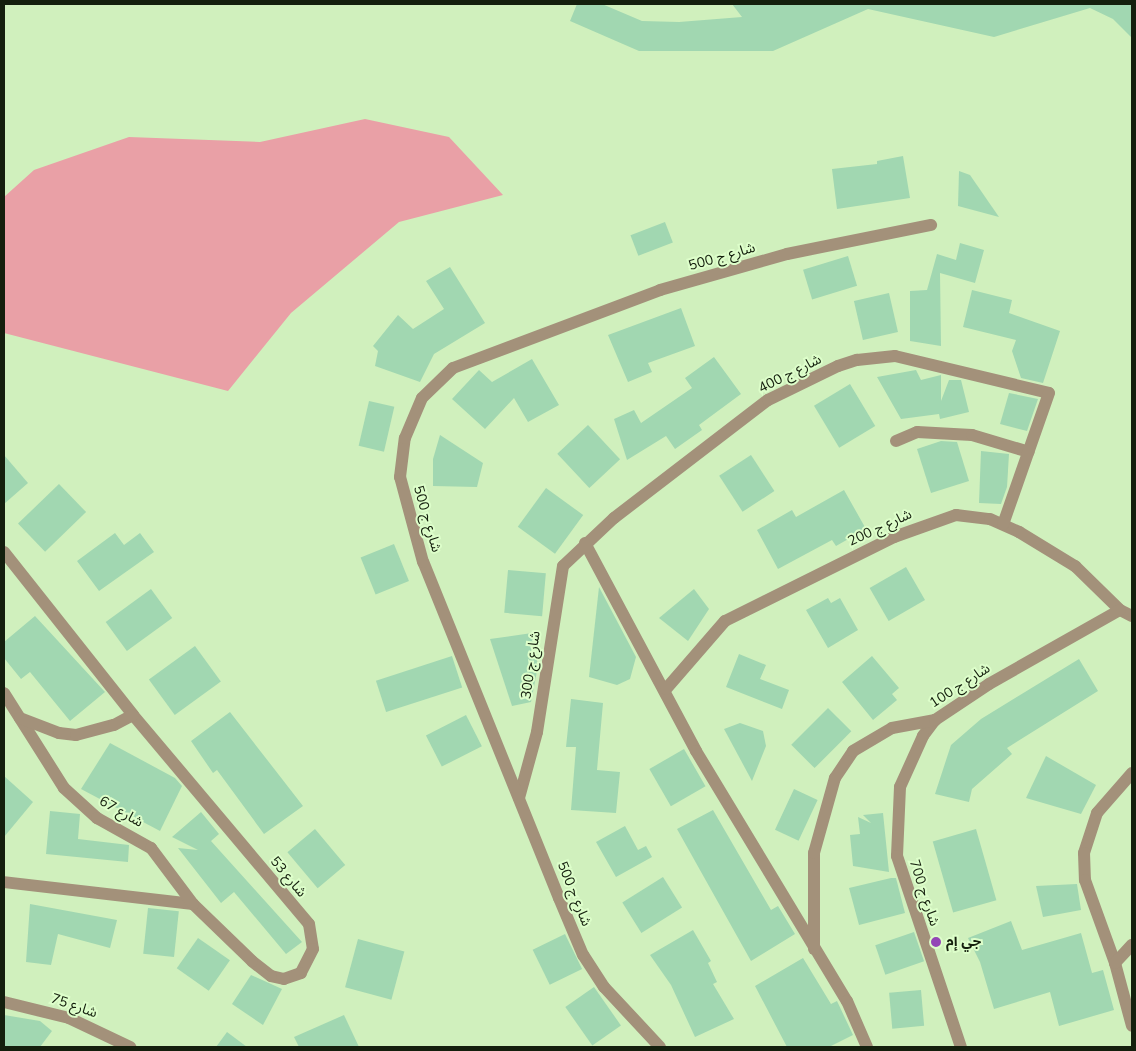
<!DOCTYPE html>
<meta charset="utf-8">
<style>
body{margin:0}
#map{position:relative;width:1136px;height:1051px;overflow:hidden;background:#d0f0bd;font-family:"Nunito Sans","Noto Sans Arabic",sans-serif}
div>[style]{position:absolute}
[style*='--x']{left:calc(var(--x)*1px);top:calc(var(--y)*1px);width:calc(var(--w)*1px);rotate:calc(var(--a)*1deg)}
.forest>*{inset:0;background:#e9a0a6}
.building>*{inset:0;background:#a1d7b1;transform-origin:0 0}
.minor>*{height:12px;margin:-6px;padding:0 6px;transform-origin:6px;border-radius:6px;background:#a3917a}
.dots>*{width:14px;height:14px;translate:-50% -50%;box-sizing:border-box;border:2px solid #ddfeca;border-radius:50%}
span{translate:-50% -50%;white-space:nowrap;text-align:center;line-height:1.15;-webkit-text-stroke:4px #ddfeca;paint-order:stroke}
.street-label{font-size:14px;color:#141f0d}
.poi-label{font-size:14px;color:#141f0d;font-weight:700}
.left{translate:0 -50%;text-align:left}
.frame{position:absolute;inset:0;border:5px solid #141f0d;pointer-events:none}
</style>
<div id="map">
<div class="forest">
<div style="clip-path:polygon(365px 119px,449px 137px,503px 195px,399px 222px,291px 313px,228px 391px,4px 333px,4px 197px,34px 170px,129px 137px,260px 142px)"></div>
</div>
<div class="building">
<div style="clip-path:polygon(577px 4px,602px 4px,642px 21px,679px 22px,742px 17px,732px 4px,1132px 4px,1132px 38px,1113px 19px,1090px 8px,994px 37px,868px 9px,773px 51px,639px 51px,570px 21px)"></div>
<div style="clip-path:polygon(903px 156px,910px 198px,837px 209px,832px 169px,877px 164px,877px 161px)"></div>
<div style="clip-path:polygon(959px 171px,970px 175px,999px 217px,958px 206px)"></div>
<div style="left:665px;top:222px;width:22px;height:37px;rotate:69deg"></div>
<div style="clip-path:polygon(960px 243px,984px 250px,975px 283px,940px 273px,941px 346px,910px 341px,910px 291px,927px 290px,937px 254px,956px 260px)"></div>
<div style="left:848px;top:256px;width:31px;height:47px;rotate:73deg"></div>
<div style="clip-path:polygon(450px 267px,485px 323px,434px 354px,420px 382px,375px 366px,378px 351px,373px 346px,398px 315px,413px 329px,444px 309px,426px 281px)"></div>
<div style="clip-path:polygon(972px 290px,1012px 300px,1009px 313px,1060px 331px,1043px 383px,1021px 378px,1012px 351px,1016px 340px,963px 327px)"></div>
<div style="left:889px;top:293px;width:40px;height:36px;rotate:77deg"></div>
<div style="clip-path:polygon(681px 308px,695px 346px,648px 363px,652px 372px,628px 382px,608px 335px)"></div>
<div style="clip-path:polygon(714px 357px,741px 394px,699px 425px,702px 430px,675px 449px,666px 436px,627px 460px,614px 419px,634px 410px,641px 423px,692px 388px,685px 378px)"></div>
<div style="clip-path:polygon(532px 359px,559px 405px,528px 422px,514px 398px,485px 429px,452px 399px,479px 370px,492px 382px)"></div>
<div style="clip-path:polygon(916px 370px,921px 380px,941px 375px,941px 401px,949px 380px,961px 380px,969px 412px,940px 419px,939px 414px,901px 419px,877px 377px)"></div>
<div style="left:850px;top:384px;width:49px;height:42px;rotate:59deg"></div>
<div style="clip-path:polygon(1009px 393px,1038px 399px,1027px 431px,1000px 424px)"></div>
<div style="left:369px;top:401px;width:26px;height:46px;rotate:13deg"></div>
<div style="left:588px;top:425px;width:47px;height:42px;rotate:47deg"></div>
<div style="clip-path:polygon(440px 435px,483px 463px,477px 487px,433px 486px,433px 459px)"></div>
<div style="clip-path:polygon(941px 441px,957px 442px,969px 481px,931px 493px,917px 449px)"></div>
<div style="clip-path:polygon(981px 451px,1009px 454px,1007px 487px,1001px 504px,979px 503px)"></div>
<div style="clip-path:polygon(4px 455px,28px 483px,4px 504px)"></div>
<div style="left:751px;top:455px;width:43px;height:38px;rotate:57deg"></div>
<div style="left:59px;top:484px;width:39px;height:57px;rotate:46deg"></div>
<div style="left:546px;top:488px;width:46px;height:48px;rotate:36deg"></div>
<div style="clip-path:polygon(844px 490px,866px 529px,836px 546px,832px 540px,778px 569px,757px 530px,792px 510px,796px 517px)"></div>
<div style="clip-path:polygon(115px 533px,124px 545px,140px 533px,154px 552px,99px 591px,77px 561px)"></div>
<div style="left:394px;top:544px;width:40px;height:36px;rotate:68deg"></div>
<div style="left:906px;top:567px;width:38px;height:42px;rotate:60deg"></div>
<div style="left:508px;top:570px;width:38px;height:43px;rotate:5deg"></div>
<div style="clip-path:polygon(599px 587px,636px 657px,630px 679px,617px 685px,589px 677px)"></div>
<div style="left:151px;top:589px;width:36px;height:56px;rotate:54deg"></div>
<div style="clip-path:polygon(694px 589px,709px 609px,688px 641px,659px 618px)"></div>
<div style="clip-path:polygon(828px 598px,831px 603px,840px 598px,858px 630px,828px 648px,806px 610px)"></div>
<div style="clip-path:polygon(35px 616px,105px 692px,70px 721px,30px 672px,21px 679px,4px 658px,4px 642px)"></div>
<div style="clip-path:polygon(532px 633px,538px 666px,531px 702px,512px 706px,490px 639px)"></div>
<div style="left:195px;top:646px;width:44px;height:57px;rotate:54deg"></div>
<div style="clip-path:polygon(739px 654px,766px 665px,760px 679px,789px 690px,782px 709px,726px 687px)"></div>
<div style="left:452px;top:656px;width:33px;height:80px;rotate:72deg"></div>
<div style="clip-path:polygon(872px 656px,899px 688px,892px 694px,897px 700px,873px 720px,842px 682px)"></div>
<div style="clip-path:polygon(1079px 659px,1098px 691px,1007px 748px,1012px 754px,972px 789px,969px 802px,935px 794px,951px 745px,981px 719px)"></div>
<div style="clip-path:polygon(571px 699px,603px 703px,597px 770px,620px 772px,616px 813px,571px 810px,576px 747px,566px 747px)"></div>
<div style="left:828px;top:708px;width:33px;height:52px;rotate:45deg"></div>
<div style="clip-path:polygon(230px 712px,303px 806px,264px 834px,217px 770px,213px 773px,191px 741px)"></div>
<div style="left:466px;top:715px;width:35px;height:45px;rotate:63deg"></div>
<div style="clip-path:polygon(740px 723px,763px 731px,766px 746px,752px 781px,724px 729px)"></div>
<div style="clip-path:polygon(110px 743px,175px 778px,182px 786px,160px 831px,81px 789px)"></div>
<div style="left:684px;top:749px;width:43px;height:40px;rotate:60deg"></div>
<div style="clip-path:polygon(1046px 756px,1096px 785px,1081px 814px,1026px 798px)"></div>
<div style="clip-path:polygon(4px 776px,33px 802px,4px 837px)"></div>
<div style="left:794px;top:789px;width:26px;height:45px;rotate:25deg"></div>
<div style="clip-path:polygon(713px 810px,771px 910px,778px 906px,795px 934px,751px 961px,677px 829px)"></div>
<div style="clip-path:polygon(50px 811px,80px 814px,78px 839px,129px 845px,128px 862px,46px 854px)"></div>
<div style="clip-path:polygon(201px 812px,219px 834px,211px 841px,302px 942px,286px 954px,234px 892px,221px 903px,178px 848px,198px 850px,172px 837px)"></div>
<div style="clip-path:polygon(883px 813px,889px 872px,853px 866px,850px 835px,860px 834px,858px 817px,871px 823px,863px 815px)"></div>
<div style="clip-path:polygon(625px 826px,638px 850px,646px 846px,652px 857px,616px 877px,596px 842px)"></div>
<div style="left:315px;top:829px;width:47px;height:36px;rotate:50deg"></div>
<div style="left:976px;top:829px;width:74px;height:45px;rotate:74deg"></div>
<div style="left:663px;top:877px;width:36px;height:48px;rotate:58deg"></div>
<div style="clip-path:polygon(891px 878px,896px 878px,905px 913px,859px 925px,849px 888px)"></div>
<div style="clip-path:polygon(1077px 884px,1081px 910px,1043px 917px,1036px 886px)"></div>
<div style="clip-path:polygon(30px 904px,117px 920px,110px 948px,58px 934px,51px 965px,26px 962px)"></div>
<div style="left:148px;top:908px;width:31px;height:46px;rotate:6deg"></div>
<div style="clip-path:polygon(1011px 921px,1022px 950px,1081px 933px,1092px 973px,1103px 970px,1114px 1010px,1059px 1026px,1050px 992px,994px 1009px,980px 962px,968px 938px)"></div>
<div style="clip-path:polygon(693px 930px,711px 961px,708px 963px,717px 982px,713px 984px,734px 1019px,695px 1037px,671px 985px,650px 955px)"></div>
<div style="left:914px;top:932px;width:31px;height:41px;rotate:71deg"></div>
<div style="left:565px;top:934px;width:39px;height:36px;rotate:64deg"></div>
<div style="left:198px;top:938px;width:39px;height:37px;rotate:35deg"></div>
<div style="left:358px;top:939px;width:48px;height:50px;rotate:15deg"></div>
<div style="clip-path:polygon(803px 958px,831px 1004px,837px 1001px,853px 1035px,829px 1047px,787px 1047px,755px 986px)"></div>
<div style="clip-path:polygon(251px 975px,282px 989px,263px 1025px,232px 1004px)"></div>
<div style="left:594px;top:987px;width:47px;height:35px;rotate:55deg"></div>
<div style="left:921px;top:990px;width:36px;height:32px;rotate:85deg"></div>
<div style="clip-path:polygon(4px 1015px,40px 1021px,52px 1031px,40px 1047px,4px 1047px)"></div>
<div style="clip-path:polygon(344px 1015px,359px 1047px,299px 1047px,294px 1037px)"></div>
<div style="clip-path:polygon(227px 1032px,247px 1047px,216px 1047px)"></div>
</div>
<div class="minor">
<div style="--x:896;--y:441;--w:23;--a:-23"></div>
<div style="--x:917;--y:432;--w:55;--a:3.1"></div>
<div style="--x:972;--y:435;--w:59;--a:16.6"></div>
<div style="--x:585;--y:543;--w:236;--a:61.9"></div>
<div style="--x:696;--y:751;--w:292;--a:58.9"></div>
<div style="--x:847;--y:1001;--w:50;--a:66.5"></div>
<div style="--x:4;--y:552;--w:208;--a:51.6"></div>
<div style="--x:133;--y:715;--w:273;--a:49.9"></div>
<div style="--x:309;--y:924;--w:25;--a:81"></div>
<div style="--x:313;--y:949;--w:27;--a:117"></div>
<div style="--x:301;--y:973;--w:18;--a:161"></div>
<div style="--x:284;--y:979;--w:13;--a:-167"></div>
<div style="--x:271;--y:976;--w:24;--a:-142"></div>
<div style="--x:252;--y:961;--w:82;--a:-136"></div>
<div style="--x:193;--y:904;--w:190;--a:-173.4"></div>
<div style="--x:666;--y:689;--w:90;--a:-49.1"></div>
<div style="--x:725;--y:621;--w:189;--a:-26.4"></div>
<div style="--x:894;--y:537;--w:66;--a:-19.5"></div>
<div style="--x:956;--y:515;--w:34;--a:7"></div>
<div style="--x:990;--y:519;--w:32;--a:24"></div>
<div style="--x:1019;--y:532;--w:66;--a:31.3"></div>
<div style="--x:1075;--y:566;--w:63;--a:44.4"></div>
<div style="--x:1120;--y:610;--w:13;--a:27"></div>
<div style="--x:4;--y:693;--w:112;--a:57.7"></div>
<div style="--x:64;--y:788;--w:45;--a:42.3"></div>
<div style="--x:97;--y:818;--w:62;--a:29.1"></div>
<div style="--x:151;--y:848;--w:70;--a:53.1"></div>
<div style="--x:20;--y:718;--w:42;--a:21"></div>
<div style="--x:59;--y:733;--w:17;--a:7"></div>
<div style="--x:76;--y:735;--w:39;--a:-15"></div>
<div style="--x:114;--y:725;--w:21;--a:-28"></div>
<div style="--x:935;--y:720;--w:20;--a:127"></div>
<div style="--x:923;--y:736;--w:56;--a:114.3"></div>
<div style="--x:900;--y:787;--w:69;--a:92.5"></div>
<div style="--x:897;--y:856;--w:201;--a:71.5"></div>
<div style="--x:1132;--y:773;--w:53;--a:131.2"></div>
<div style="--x:1097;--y:813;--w:42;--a:108"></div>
<div style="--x:1084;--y:853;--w:27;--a:88"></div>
<div style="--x:1085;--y:880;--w:88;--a:70.1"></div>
<div style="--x:1115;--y:963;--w:65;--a:74.9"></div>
<div style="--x:519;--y:798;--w:68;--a:-74.7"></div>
<div style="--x:537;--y:732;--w:168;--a:-81.1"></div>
<div style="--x:563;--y:566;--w:70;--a:-43.3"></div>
<div style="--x:614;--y:518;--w:194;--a:-37.5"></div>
<div style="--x:768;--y:400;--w:78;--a:-25.9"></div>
<div style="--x:838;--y:366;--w:20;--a:-18"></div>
<div style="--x:857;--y:360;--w:38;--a:-6"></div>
<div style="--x:895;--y:356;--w:158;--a:13.5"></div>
<div style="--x:1049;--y:393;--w:139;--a:109.3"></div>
<div style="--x:814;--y:949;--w:96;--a:-90"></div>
<div style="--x:814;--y:853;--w:78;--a:-74.4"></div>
<div style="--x:835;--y:778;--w:32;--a:-56"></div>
<div style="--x:853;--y:751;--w:45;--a:-30.5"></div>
<div style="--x:892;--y:728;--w:44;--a:-10.5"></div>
<div style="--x:935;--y:720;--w:65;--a:-33.7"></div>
<div style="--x:989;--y:684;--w:150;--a:-29.5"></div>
<div style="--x:1115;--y:963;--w:25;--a:-47"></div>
<div style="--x:4;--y:1002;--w:67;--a:13.8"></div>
<div style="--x:69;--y:1018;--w:68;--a:25.4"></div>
<div style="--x:660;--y:1047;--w:82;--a:-133"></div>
<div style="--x:604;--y:987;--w:38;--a:-123"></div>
<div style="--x:583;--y:955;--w:62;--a:-112.8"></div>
<div style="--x:559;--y:898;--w:362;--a:-112"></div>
<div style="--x:423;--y:562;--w:88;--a:-105.1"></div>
<div style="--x:400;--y:477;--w:39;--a:-83"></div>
<div style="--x:405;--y:438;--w:43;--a:-67"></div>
<div style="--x:422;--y:398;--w:43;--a:-44.1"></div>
<div style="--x:453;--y:368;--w:221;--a:-20.6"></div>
<div style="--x:660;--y:290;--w:132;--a:-15.8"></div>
<div style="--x:787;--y:254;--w:147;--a:-11.4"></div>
</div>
<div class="dots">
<div style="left:936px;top:942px;background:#9345b6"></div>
</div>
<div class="street-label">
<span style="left:722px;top:257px;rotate:-16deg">شارع ج 500</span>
<span style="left:790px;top:374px;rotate:-27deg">شارع ج 400</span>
<span style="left:427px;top:519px;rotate:74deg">شارع ج 500</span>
<span style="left:880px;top:528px;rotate:-25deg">شارع ج 200</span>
<span style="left:531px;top:665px;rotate:-82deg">شارع ج 300</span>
<span style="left:960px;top:686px;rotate:-33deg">شارع ج 100</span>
<span style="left:121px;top:812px;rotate:30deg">شارع 67</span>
<span style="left:288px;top:877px;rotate:50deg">شارع 53</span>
<span style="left:924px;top:893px;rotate:72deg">شارع ج 700</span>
<span style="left:574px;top:894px;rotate:68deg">شارع ج 500</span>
<span style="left:74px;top:1006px;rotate:19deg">شارع 75</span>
</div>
<div class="poi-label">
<span class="left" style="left:946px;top:942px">جي إم</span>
</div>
<div class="frame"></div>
</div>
